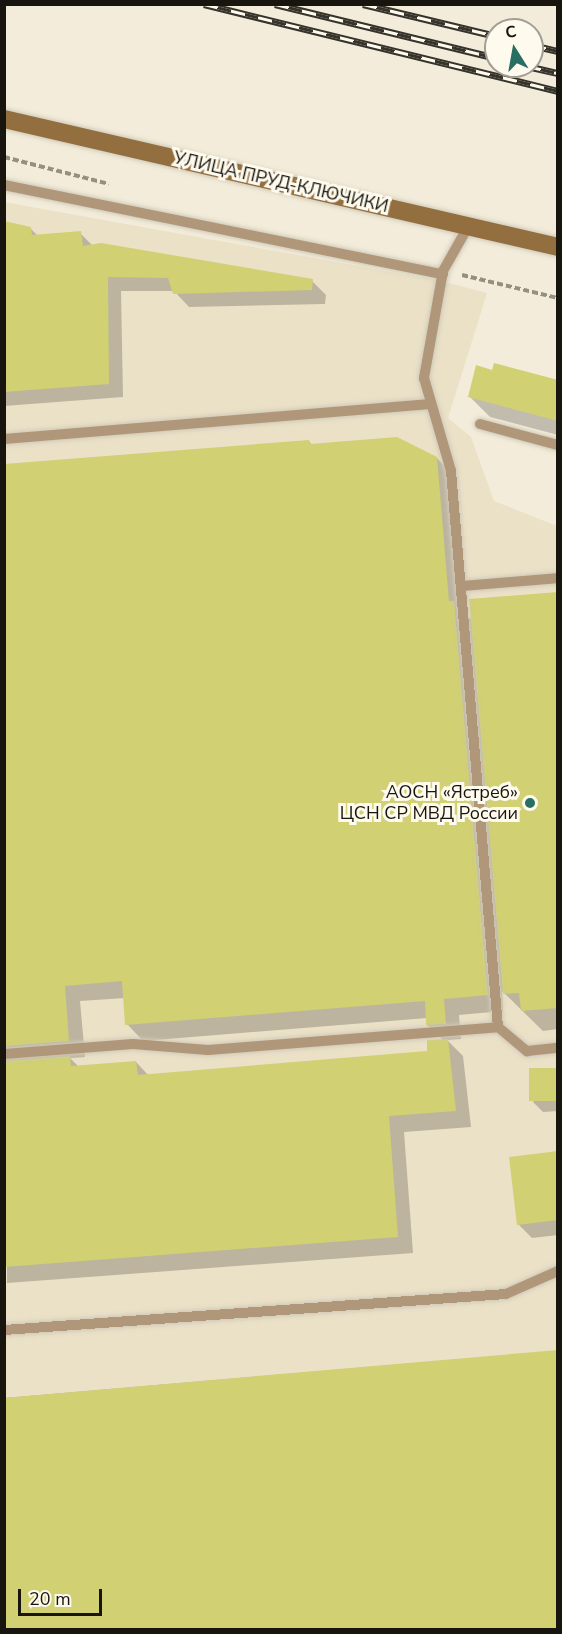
<!DOCTYPE html>
<meta charset="utf-8">
<style>
body{margin:0}
#map{position:relative;width:562px;height:1634px;overflow:hidden;background:#f3ecda;font-family:"Nunito Sans",sans-serif}
div>[style]{position:absolute}
[style*='--x']{left:calc(var(--x)*1px);top:calc(var(--y)*1px);width:calc(var(--w)*1px);rotate:calc(var(--a)*1deg)}
.built>*{inset:0;background:#ebe1c7}
.shadow>*{inset:0;background:#0003}
.building>*{inset:0;background:#d1d073;transform-origin:0 0}
.path>*{height:4px;margin-top:-2px;transform-origin:0;background:repeating-linear-gradient(90deg,#948f81 0 6px,transparent 0 9px)}
.roads{filter:drop-shadow(0 0 2px #d0cab9) drop-shadow(0 0 2px #d0cab9)}
.lane>*{height:10px;margin:-5px;padding:0 5px;transform-origin:5px;border-radius:5px;background:#b19779}
.secondary>*{height:18px;margin:-9px;padding:0 9px;transform-origin:9px;border-radius:9px;background:#936e3f}
.rail>*{height:7px;margin-top:-3.5px;transform-origin:0;background:repeating-linear-gradient(90deg,#fefaee 0 14px,#36332b 0 28px);box-sizing:border-box;border-block:2px solid #36332b}
.dots>*{width:16px;height:16px;translate:-50% -50%;box-sizing:border-box;border:3px solid #fefaee;border-radius:50%}
span{translate:-50% -50%;white-space:nowrap;text-align:center;line-height:1.15;-webkit-text-stroke:6px #fefaee;paint-order:stroke}
.street-label{font-size:18px;color:#17150e}
.poi-label{font-size:18px;color:#17150e}
.right{translate:-100% -50%;text-align:right}
.frame{position:absolute;inset:0;border:6px solid #17150e;pointer-events:none}
.north{position:absolute;left:484px;top:18px;width:60px;height:60px;box-sizing:border-box;background:#fefaee;border:2px solid #a29e94;border-radius:50%;rotate:349deg;font-size:16px;font-weight:700;line-height:24px;text-align:center;color:#17150e}
.north::after{content:'';display:block;margin:auto;width:21px;height:27px;background:#276e63;clip-path:polygon(50% 0,100% 100%,50% 72%,0 100%)}
.scale{position:absolute;left:18px;top:1589px;width:84px;height:27px;box-sizing:border-box;border:3px solid #17150e;border-top:0;padding-left:8px;font-size:18px;line-height:21px;white-space:nowrap;color:#17150e;-webkit-text-stroke:4px #fefaee;paint-order:stroke}
</style>
<div id="map">
<div class="built">
<div style="clip-path:polygon(4px 202px,441px 281px,487px 293px,448px 418px,471px 437px,494px 501px,557px 526px,557px 1629px,5px 1629px)"></div>
</div>
<div class="shadow">
<div style="clip-path:polygon(4px 223px,30px 228px,38px 236px,80px 233px,93px 246px,312px 281px,326px 295px,325px 304px,189px 307px,174px 291px,121px 291px,123px 397px,4px 406px)"></div>
<div style="clip-path:polygon(493px 371px,558px 381px,558px 435px,490px 417px,470px 397px)"></div>
<div style="clip-path:polygon(evenodd,309px 441px,312px 445px,437px 458px,453px 475px,464px 613px,473px 621px,558px 593px,558px 1029px,543px 1031px,502px 991px,503px 1011px,459px 1015px,461px 1039px,447px 1040px,463px 1056px,471px 1127px,404px 1132px,413px 1253px,7px 1283px,4px 466px,309px 441px,125px 998px,127px 1024px,143px 1041px,427px 1018px,427px 1025px,443px 1040px,429px 1052px,149px 1076px,136px 1062px,79px 1067px,70px 1058px,85px 1057px,80px 1001px,125px 998px)"></div>
<div style="clip-path:polygon(558px 1069px,558px 1111px,543px 1112px,533px 1102px)"></div>
<div style="clip-path:polygon(558px 1153px,558px 1235px,532px 1238px,518px 1224px)"></div>
<div style="clip-path:polygon(558px 1351px,558px 1630px,4px 1630px,4px 1398px)"></div>
</div>
<div class="building">
<div style="clip-path:polygon(4px 221px,31px 227px,32px 235px,81px 231px,83px 246px,101px 243px,313px 279px,312px 290px,173px 294px,168px 278px,108px 277px,109px 384px,4px 392px)"></div>
<div style="clip-path:polygon(494px 363px,558px 380px,558px 421px,468px 397px,476px 365px,492px 370px)"></div>
<div style="clip-path:polygon(397px 437px,437px 457px,449px 601px,454px 601px,488px 995px,444px 999px,446px 1024px,426px 1025px,425px 1001px,125px 1025px,122px 981px,65px 986px,69px 1041px,4px 1046px,4px 464px,309px 440px,310px 444px)"></div>
<div style="clip-path:polygon(558px 592px,558px 1008px,521px 1011px,519px 993px,503px 994px,469px 599px)"></div>
<div style="clip-path:polygon(448px 1039px,456px 1111px,389px 1116px,398px 1237px,4px 1267px,4px 1061px,70px 1056px,71px 1066px,136px 1061px,138px 1075px,427px 1051px,427px 1040px)"></div>
<div style="left:558px;top:1068px;width:33px;height:29px;rotate:90deg"></div>
<div style="clip-path:polygon(558px 1151px,558px 1220px,517px 1225px,509px 1157px)"></div>
<div style="clip-path:polygon(558px 1350px,558px 1629px,4px 1629px,4px 1398px)"></div>
</div>
<div class="path">
<div style="--x:4;--y:157;--w:108;--a:14.4"></div>
<div style="--x:462;--y:275;--w:99;--a:13.5"></div>
</div>
<div class="roads">
<div class="lane">
<div style="--x:4;--y:185;--w:448;--a:11.5"></div>
<div style="--x:469;--y:225;--w:53;--a:119.5"></div>
<div style="--x:443;--y:271;--w:109;--a:100.1"></div>
<div style="--x:424;--y:378;--w:97;--a:73.8"></div>
<div style="--x:451;--y:471;--w:558;--a:85.17"></div>
<div style="--x:498;--y:1027;--w:38;--a:40"></div>
<div style="--x:527;--y:1051;--w:31;--a:-6"></div>
<div style="--x:480;--y:424;--w:81;--a:15.1"></div>
<div style="--x:4;--y:439;--w:428;--a:-4.7"></div>
<div style="--x:461;--y:586;--w:97;--a:-4.7"></div>
<div style="--x:4;--y:1054;--w:129;--a:-4.4"></div>
<div style="--x:133;--y:1044;--w:75;--a:4.6"></div>
<div style="--x:208;--y:1050;--w:291;--a:-4.5"></div>
<div style="--x:4;--y:1330;--w:503;--a:-4.1"></div>
<div style="--x:506;--y:1294;--w:57;--a:-23.9"></div>
</div>
<div class="secondary">
<div style="--x:4;--y:119;--w:569;--a:13.01"></div>
</div>
</div>
<div class="rail">
<div style="--x:204;--y:4;--w:365;--a:13.8"></div>
<div style="--x:275;--y:4;--w:228;--a:13.7"></div>
<div style="--x:363;--y:4;--w:137;--a:13.5"></div>
<div style="--x:532;--y:45;--w:27;--a:13"></div>
<div style="--x:527;--y:66;--w:32;--a:13"></div>
</div>
<div class="dots">
<div style="left:530px;top:803px;background:#276e63"></div>
</div>
<div class="street-label">
<span style="left:281px;top:182px;rotate:13deg">УЛИЦА ПРУД-КЛЮЧИКИ</span>
</div>
<div class="poi-label">
<span class="right" style="left:518px;top:803px">АОСН «Ястреб»<br>ЦСН СР МВД России</span>
</div>
<div class="frame"></div>
<div class="north">С</div>
<div class="scale">20 m</div>
</div>
